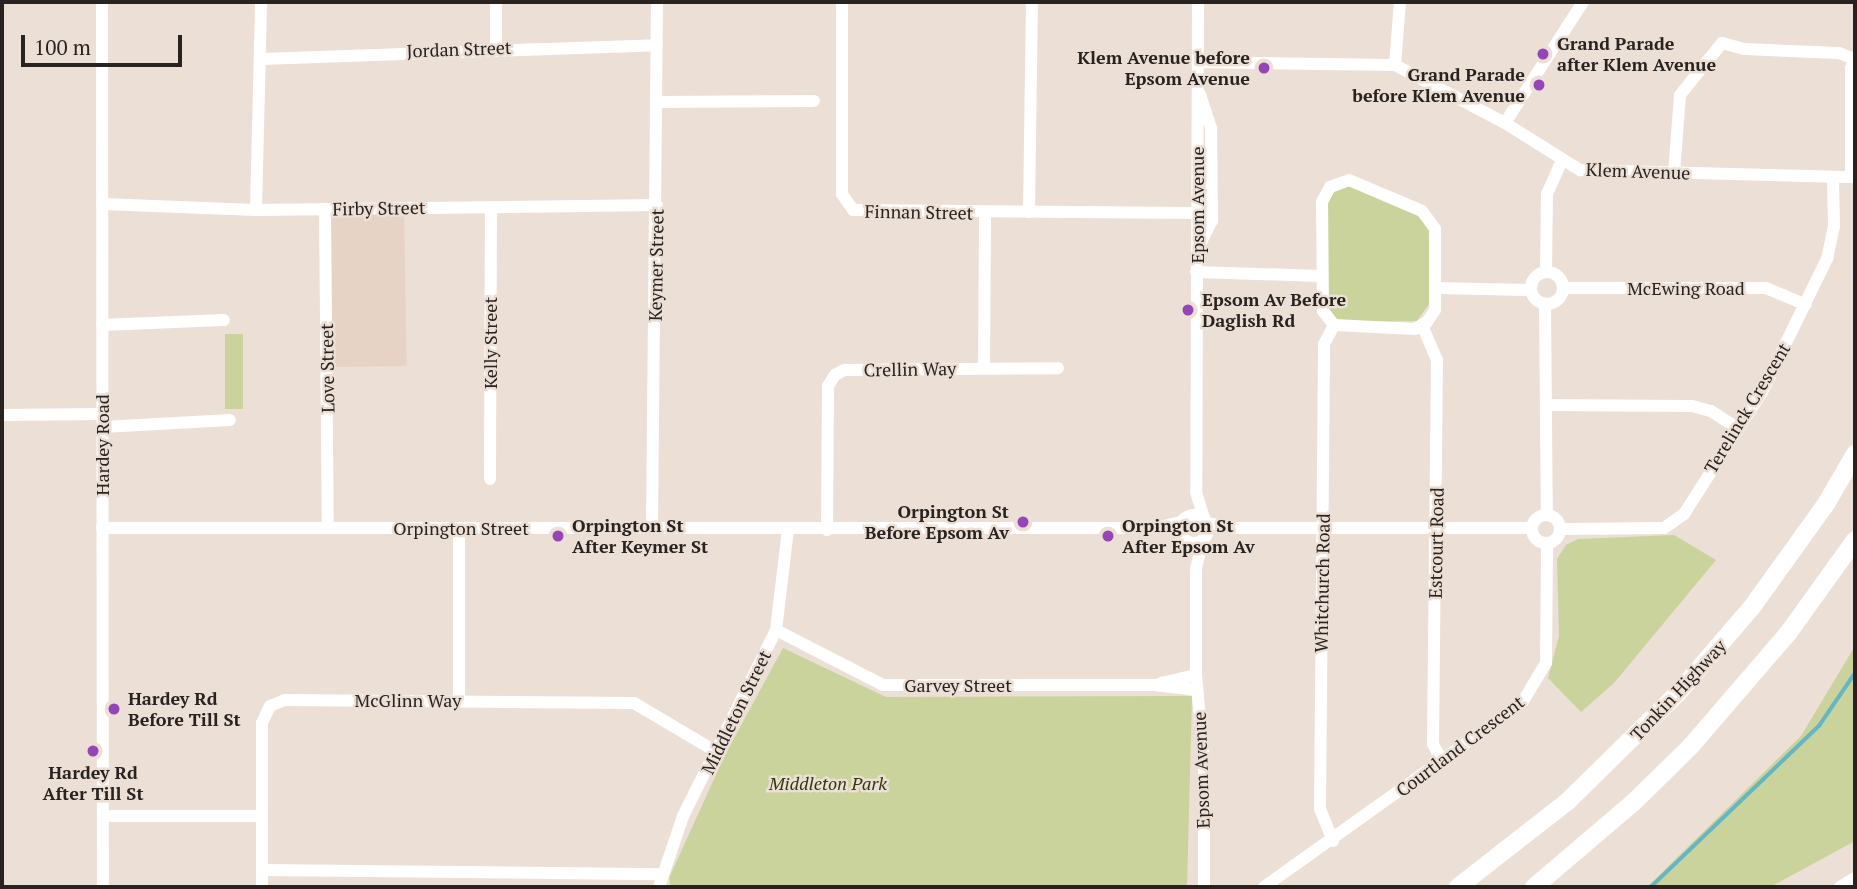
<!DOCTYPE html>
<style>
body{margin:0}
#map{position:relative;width:1857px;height:889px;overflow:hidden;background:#ecdfd6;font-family:"PT Serif",serif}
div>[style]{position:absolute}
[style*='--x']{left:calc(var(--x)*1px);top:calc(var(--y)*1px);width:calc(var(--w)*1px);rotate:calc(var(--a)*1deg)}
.built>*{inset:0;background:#e6d3c6;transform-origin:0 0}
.green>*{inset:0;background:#cad39b;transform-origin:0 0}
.stream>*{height:3.5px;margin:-1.75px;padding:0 1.75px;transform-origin:1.75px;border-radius:1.75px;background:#65b6c3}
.minor>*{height:12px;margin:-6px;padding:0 6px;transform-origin:6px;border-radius:6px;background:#fff}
.minor>.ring{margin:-6px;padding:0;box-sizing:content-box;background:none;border:12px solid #fff;border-radius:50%}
.highway>*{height:18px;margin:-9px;padding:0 9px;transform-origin:9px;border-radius:9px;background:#fff}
.dots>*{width:19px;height:19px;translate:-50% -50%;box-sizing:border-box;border:4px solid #ecdfd6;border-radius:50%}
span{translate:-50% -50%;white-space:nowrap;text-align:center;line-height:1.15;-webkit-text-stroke:5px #ecdfd6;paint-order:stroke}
.poi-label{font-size:18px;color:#282320;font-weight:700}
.left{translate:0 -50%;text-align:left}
.right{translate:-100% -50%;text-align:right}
.street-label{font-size:18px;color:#282320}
.park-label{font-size:18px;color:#333808;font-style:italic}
.frame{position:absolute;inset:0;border:4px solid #282320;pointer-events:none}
.scale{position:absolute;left:21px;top:35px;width:161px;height:32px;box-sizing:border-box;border:4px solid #282320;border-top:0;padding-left:9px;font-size:21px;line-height:24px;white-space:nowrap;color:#282320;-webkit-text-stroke:5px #ecdfd6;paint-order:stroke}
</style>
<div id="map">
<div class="built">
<div style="left:404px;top:208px;width:158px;height:79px;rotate:89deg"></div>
</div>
<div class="green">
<div style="clip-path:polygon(1345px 182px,1420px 215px,1426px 222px,1430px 233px,1429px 304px,1417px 321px,1342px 322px,1330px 315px,1326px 306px,1326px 200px,1335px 187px)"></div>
<div style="left:225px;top:334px;width:18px;height:75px"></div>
<div style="clip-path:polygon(1674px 535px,1716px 560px,1614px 683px,1581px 712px,1548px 678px,1559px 636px,1557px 559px,1566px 545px,1578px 539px)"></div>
<div style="clip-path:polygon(1855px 646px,1855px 841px,1770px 887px,1647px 887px,1801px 736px)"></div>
<div style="clip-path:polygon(783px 648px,886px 697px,1192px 696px,1187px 887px,671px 887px,669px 878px,725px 755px)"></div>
</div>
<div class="stream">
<div style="--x:1651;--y:887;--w:233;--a:-43.8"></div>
<div style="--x:1819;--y:726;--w:64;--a:-55.8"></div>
</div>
<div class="minor">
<div style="--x:102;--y:2;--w:885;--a:89.94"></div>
<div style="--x:842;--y:2;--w:192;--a:90"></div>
<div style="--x:842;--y:194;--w:19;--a:55"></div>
<div style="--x:853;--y:210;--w:344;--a:0.5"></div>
<div style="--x:1198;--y:2;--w:490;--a:90.2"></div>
<div style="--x:1196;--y:492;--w:27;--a:73"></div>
<div style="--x:496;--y:47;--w:45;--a:-90"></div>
<div style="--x:261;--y:59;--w:396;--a:-2"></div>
<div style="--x:1197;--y:62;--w:198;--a:0.9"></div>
<div style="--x:1395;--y:65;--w:124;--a:27.8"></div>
<div style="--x:1505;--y:123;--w:89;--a:32.1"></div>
<div style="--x:1580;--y:170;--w:275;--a:1.5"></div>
<div style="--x:1395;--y:65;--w:63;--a:-85.5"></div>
<div style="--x:657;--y:102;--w:157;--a:-0.4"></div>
<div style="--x:1505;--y:123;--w:144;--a:-57.2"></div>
<div style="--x:1674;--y:173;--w:78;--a:-85.6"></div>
<div style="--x:1680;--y:95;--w:67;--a:-51.1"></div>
<div style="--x:1722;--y:43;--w:23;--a:15"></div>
<div style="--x:1744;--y:49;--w:95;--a:2.4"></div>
<div style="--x:1839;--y:53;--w:17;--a:21"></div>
<div style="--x:1851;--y:177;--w:109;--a:-90"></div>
<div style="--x:1851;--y:68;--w:9;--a:-63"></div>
<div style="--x:1349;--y:180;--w:79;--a:23"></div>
<div style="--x:1422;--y:211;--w:22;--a:54"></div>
<div style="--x:1435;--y:229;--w:81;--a:90"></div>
<div style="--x:1435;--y:310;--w:14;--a:124"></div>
<div style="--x:1427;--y:322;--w:14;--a:150"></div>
<div style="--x:1415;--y:329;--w:81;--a:-177.2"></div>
<div style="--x:1334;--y:325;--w:18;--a:-128"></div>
<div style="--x:1323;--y:311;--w:109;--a:-90.5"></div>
<div style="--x:1322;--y:202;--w:17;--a:-62"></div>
<div style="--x:1330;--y:187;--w:20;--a:-20"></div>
<div style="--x:102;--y:204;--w:154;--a:2.2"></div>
<div style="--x:256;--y:210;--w:401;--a:-0.7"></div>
<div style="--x:325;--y:209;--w:319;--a:89.5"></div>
<div style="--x:256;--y:210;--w:208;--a:-88.6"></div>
<div style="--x:1029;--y:212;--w:210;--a:-89.2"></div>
<div style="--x:1198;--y:248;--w:30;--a:-63"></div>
<div style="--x:1212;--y:221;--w:93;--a:-90.6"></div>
<div style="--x:1211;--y:128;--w:36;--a:-108"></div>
<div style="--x:1196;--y:272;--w:125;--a:1.8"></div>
<div style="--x:1546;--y:272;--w:78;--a:-89.3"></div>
<div style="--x:1547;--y:194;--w:35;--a:-66"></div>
<div class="ring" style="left:1531px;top:272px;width:20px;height:20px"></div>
<div style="--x:1436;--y:288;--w:95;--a:1.2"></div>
<div style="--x:1563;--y:288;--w:203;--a:0"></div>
<div style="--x:1766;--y:288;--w:43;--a:23"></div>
<div style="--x:1545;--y:304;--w:210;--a:89.5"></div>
<div style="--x:102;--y:325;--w:122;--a:-2.3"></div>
<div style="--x:1422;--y:325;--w:38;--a:67"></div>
<div style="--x:1437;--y:360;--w:384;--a:90.6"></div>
<div style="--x:1433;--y:744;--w:19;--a:62"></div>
<div style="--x:984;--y:368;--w:155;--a:-89.6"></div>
<div style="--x:1547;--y:405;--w:145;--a:0.4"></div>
<div style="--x:1692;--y:406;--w:20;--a:15"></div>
<div style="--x:1711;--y:411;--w:31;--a:33"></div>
<div style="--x:2;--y:415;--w:100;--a:-0.6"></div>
<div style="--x:103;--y:427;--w:127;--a:-3.2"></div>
<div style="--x:490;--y:479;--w:272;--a:-89.8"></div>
<div class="ring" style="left:1180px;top:515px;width:16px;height:16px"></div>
<div class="ring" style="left:1532px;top:515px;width:16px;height:16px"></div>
<div style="--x:1207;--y:523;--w:27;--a:10"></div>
<div style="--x:1234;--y:528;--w:298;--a:0"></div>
<div style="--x:102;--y:528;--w:1053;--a:0"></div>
<div style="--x:1155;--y:528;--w:27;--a:-13"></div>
<div style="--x:652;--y:528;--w:526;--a:-89.46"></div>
<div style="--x:459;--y:529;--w:171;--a:90"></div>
<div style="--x:1561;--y:529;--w:103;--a:-0.6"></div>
<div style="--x:1664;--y:528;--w:24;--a:-35"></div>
<div style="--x:1684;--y:514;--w:145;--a:-57.4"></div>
<div style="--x:1762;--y:392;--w:148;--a:-64"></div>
<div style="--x:1827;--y:259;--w:34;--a:-78"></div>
<div style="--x:1834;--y:226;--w:48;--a:-91.2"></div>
<div style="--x:827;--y:530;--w:144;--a:-89.6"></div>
<div style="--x:828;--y:386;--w:13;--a:-58"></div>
<div style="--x:835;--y:375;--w:10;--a:-29"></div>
<div style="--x:844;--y:370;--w:214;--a:-0.5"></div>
<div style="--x:1203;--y:540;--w:30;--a:104"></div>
<div style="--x:1196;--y:569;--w:106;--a:90"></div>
<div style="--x:1196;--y:675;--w:87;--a:84.7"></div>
<div style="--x:1204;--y:762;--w:125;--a:90"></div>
<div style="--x:776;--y:630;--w:120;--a:27.2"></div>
<div style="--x:883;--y:685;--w:271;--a:0"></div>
<div style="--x:1154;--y:685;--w:43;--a:6.6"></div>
<div style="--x:1161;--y:683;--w:36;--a:-13"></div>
<div style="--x:103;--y:816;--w:159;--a:0"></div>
<div style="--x:1333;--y:841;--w:35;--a:-112"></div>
<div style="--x:1320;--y:809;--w:465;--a:-89.5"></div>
<div style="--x:1324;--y:344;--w:21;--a:-62"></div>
<div style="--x:262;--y:870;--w:398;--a:0.6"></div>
<div style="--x:262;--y:887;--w:164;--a:-90"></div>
<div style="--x:262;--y:723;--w:19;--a:-65"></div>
<div style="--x:270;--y:706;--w:16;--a:-22"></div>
<div style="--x:285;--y:700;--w:349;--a:0.5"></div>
<div style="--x:634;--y:703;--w:96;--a:30.6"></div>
<div style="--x:659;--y:887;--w:75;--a:-71.3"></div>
<div style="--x:683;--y:816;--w:208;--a:-63.4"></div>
<div style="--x:776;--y:630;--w:101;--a:-83.2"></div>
<div style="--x:1264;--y:887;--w:317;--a:-35.5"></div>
<div style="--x:1522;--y:703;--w:47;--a:-59"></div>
<div style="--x:1546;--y:663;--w:120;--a:-89.5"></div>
<div style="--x:1840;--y:887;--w:17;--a:-31"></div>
</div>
<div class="highway">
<div style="--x:1458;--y:887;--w:140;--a:-38"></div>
<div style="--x:1568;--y:801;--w:153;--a:-44.5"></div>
<div style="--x:1677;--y:694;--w:115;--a:-49.2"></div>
<div style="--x:1752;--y:607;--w:127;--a:-54.3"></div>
<div style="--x:1826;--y:504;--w:58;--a:-59.9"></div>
<div style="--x:1534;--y:887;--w:131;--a:-40.4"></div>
<div style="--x:1634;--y:802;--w:80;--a:-44.5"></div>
<div style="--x:1691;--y:746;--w:150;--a:-49.3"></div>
<div style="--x:1789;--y:632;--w:113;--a:-54.3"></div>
</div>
<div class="dots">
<div style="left:1543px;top:54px;background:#9545b5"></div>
<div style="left:1264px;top:68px;background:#9545b5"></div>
<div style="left:1539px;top:85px;background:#9545b5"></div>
<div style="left:1188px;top:310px;background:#9545b5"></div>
<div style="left:1023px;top:522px;background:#9545b5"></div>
<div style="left:558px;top:536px;background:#9545b5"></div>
<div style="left:1108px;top:536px;background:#9545b5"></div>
<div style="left:114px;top:709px;background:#9545b5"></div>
<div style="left:93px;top:751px;background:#9545b5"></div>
</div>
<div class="poi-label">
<span class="left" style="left:1557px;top:54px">Grand Parade<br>after Klem Avenue</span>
<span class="right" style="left:1250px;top:68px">Klem Avenue before<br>Epsom Avenue</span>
<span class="right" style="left:1525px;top:85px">Grand Parade<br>before Klem Avenue</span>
<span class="left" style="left:1202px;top:310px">Epsom Av Before<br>Daglish Rd</span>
<span class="right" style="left:1009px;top:522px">Orpington St<br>Before Epsom Av</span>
<span class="left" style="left:572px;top:536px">Orpington St<br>After Keymer St</span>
<span class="left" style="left:1122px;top:536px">Orpington St<br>After Epsom Av</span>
<span class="left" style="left:128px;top:709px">Hardey Rd<br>Before Till St</span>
<span style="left:93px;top:783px">Hardey Rd<br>After Till St</span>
</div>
<div class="street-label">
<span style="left:459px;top:49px;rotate:-2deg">Jordan Street</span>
<span style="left:1638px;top:171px;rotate:2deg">Klem Avenue</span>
<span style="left:1197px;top:205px;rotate:-90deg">Epsom Avenue</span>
<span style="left:379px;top:208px;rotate:-1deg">Firby Street</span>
<span style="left:919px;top:212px;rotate:1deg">Finnan Street</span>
<span style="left:656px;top:265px;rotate:-89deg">Keymer Street</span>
<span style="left:1686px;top:288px">McEwing Road</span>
<span style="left:490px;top:343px;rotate:-90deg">Kelly Street</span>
<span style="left:327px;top:368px;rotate:-91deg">Love Street</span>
<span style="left:910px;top:369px;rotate:-1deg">Crellin Way</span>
<span style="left:1747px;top:408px;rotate:-59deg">Terelinck Crescent</span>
<span style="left:102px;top:445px;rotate:-90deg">Hardey Road</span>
<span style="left:461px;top:528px">Orpington Street</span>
<span style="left:1436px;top:543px;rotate:-89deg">Estcourt Road</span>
<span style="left:1322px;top:583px;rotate:-89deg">Whitchurch Road</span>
<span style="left:958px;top:685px">Garvey Street</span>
<span style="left:1678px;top:690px;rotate:-47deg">Tonkin Highway</span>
<span style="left:408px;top:700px">McGlinn Way</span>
<span style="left:736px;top:712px;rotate:-64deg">Middleton Street</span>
<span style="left:1460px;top:746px;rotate:-37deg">Courtland Crescent</span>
<span style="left:1201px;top:770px;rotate:-92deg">Epsom Avenue</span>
</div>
<div class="park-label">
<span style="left:828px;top:783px">Middleton Park</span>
</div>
<div class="frame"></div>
<div class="scale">100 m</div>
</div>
